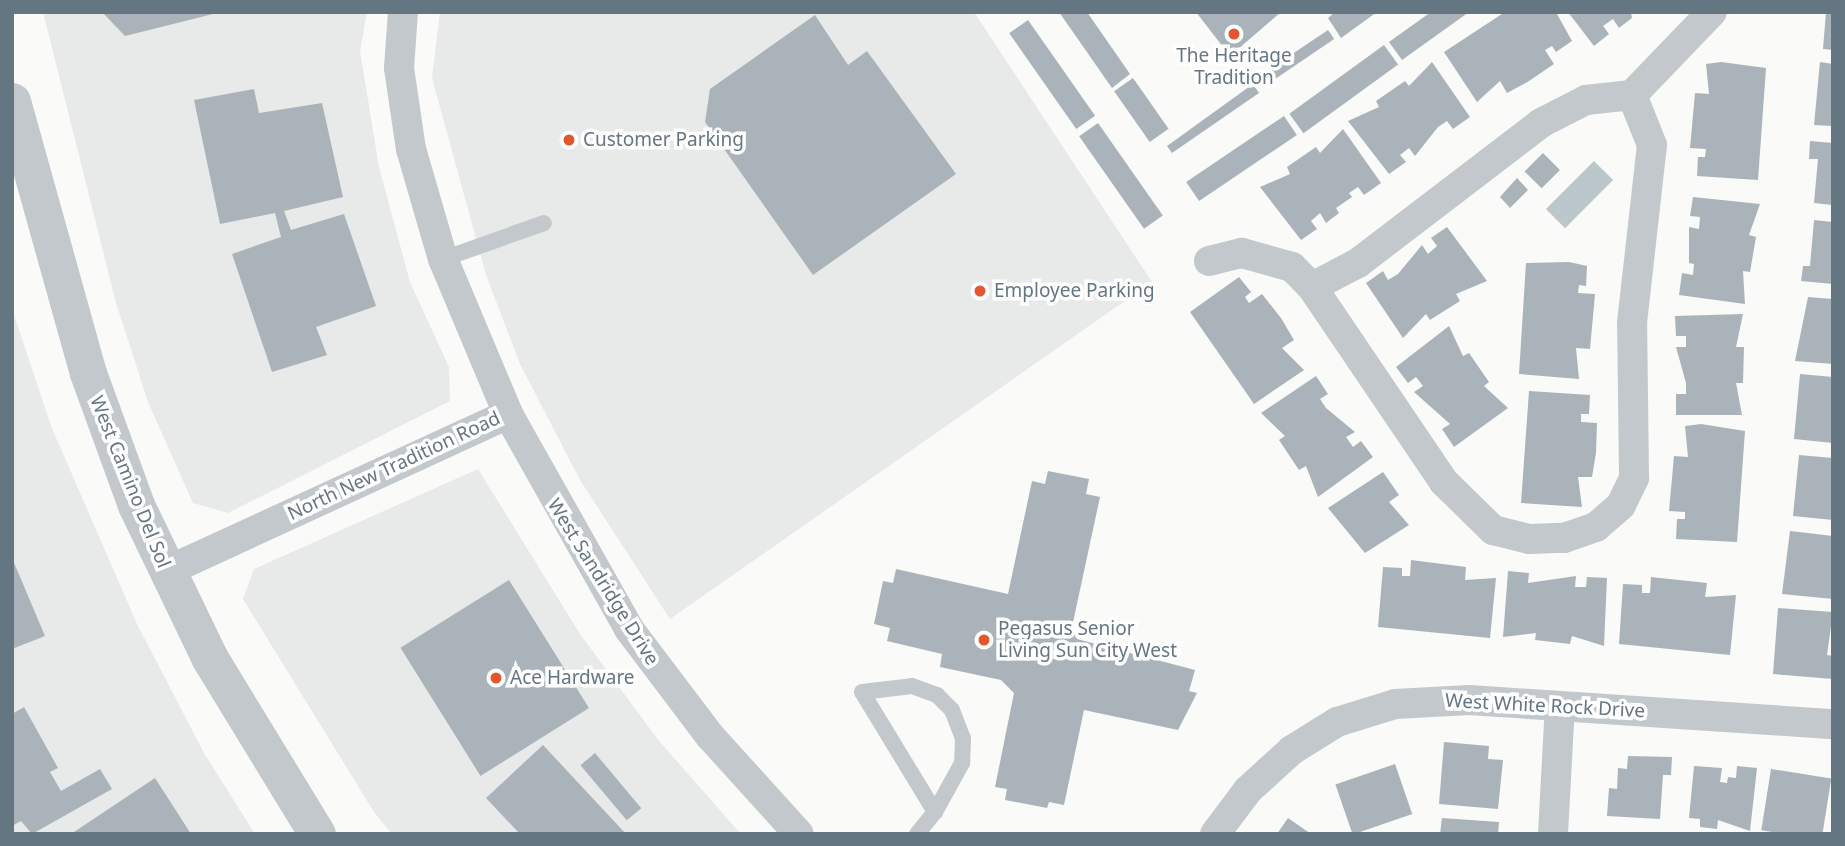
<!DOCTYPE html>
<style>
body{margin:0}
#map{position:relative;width:1845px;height:846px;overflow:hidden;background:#fafaf8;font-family:"Noto Sans",sans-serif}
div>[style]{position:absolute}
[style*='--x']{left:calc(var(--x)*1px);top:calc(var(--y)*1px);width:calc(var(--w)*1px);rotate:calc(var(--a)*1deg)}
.built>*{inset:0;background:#e8e9e9}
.water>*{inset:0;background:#bbc7cb;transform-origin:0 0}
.building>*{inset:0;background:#aab3b9;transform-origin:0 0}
.service>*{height:16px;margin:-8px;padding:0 8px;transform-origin:8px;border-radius:8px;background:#c3c8cc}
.minor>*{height:30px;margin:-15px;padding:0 15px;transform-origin:15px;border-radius:15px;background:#c3c8cc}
.tertiary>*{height:37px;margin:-18.5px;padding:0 18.5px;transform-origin:18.5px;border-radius:18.5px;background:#c3c8cc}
.dots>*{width:19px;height:19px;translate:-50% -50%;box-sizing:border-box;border:4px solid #fff;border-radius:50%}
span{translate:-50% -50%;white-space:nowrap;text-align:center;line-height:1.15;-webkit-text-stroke:7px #fff;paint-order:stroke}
.poi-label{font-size:19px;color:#657683}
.left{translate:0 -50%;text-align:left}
.street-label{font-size:19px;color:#657683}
.frame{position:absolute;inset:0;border:14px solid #657683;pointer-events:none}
</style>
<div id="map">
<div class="built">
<div style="clip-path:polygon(43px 12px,367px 12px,360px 51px,379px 167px,410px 282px,449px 367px,450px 401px,228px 513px,193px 503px,148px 402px,116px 303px)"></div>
<div style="clip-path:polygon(440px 12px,974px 12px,1152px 282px,670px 619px,580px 480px,520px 364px,486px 275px,432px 78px)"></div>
<div style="clip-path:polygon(12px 309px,51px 426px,137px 624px,204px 753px,255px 834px,12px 834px)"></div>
<div style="clip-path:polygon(478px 469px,580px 634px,659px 741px,741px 834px,392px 834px,374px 812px,243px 599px,254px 569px)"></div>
</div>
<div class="water">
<div style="left:1594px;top:161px;width:27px;height:68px;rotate:45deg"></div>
</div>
<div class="building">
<div style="clip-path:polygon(102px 12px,216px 12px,217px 13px,125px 36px)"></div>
<div style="clip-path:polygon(1059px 12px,1087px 12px,1130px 74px,1112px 88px)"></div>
<div style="clip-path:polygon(1196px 12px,1281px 12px,1230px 56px)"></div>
<div style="clip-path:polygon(1335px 12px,1377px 12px,1341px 38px,1328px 18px)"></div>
<div style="clip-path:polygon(1431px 12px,1469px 12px,1402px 60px,1389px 42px)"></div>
<div style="clip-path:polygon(1505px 12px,1557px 14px,1572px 41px,1556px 52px,1552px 46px,1545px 50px,1554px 64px,1529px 81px,1507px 93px,1500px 81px,1477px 102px,1444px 52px)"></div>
<div style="clip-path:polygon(1568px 12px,1631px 12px,1632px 18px,1619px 28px,1613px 19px,1603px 26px,1609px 34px,1594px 46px)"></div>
<div style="clip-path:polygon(1826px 12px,1833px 12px,1833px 50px,1823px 49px)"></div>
<div style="clip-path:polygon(815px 15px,848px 65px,867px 51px,956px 174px,813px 275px,705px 122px,710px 89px)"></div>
<div style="left:1028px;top:20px;width:117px;height:23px;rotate:55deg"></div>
<div style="left:1328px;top:30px;width:11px;height:82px;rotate:56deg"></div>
<div style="left:1384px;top:45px;width:24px;height:117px;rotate:54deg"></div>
<div style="clip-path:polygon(1432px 62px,1470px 117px,1453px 129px,1447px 121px,1438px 127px,1415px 156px,1409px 148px,1400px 155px,1406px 162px,1389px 174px,1348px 121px,1379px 107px,1376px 101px,1405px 81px,1409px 86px)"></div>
<div style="clip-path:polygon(1721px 62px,1766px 68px,1758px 180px,1697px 176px,1698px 157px,1705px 157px,1706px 149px,1690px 148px,1695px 93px,1709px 94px,1706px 64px)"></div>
<div style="clip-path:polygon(1820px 62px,1833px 64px,1833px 126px,1814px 125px)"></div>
<div style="left:1133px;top:78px;width:62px;height:23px;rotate:55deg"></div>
<div style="clip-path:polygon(1253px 84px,1259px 93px,1172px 153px,1167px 146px)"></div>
<div style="clip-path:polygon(254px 89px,259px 113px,322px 103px,343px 197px,284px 211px,291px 230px,344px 214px,376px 306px,316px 327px,327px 355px,272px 372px,232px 254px,281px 237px,275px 213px,220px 224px,194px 100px)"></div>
<div style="left:1284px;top:116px;width:23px;height:118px;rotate:56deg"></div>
<div style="left:1098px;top:123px;width:113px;height:23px;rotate:55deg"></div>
<div style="clip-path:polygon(1343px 129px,1381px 183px,1364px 195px,1358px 187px,1349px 193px,1352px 197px,1336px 208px,1339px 213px,1326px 223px,1320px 213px,1311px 221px,1317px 229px,1301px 240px,1260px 187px,1290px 174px,1287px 167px,1316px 147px,1320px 153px)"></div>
<div style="clip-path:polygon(1810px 141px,1833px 143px,1833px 205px,1814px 203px,1818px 159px,1809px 159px)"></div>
<div style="left:1543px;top:153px;width:24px;height:26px;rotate:45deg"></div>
<div style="clip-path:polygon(1517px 178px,1528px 190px,1510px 208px,1500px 197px)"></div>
<div style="clip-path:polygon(1693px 197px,1760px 204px,1749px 235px,1756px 237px,1750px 272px,1743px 271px,1745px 304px,1679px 295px,1682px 273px,1693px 275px,1694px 264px,1689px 263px,1689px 227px,1699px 229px,1700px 217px,1690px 216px)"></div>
<div style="clip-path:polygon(1814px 220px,1833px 222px,1833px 284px,1801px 281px,1803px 266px,1810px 266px)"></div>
<div style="clip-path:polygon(1447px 227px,1487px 281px,1456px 294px,1460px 301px,1430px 320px,1426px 314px,1403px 338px,1366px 283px,1383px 271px,1388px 280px,1398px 274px,1422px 245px,1428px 254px,1437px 246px,1431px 238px)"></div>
<div style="clip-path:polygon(1569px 262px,1587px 266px,1586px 286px,1579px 285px,1578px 293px,1595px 294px,1590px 349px,1576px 348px,1579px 379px,1519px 374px,1526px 263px)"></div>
<div style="clip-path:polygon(1239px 277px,1251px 292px,1245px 297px,1249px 303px,1262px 294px,1281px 318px,1294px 340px,1282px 348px,1304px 370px,1254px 404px,1190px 312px)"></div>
<div style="clip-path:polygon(1808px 297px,1833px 299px,1833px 364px,1795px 361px)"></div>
<div style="clip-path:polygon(1743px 314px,1736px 347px,1744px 347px,1743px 383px,1736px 383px,1742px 415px,1676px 415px,1676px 394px,1686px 394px,1686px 383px,1676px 347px,1686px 347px,1686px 336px,1676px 336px,1675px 316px)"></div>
<div style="clip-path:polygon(1449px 326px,1463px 356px,1469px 353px,1489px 382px,1484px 386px,1508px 408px,1454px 447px,1442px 429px,1450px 424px,1414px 392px,1423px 386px,1416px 377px,1408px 383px,1396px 367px)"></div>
<div style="clip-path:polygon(1800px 374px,1833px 377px,1833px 443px,1794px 439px)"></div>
<div style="clip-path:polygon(1316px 376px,1328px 394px,1320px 399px,1326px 408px,1355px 432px,1346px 437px,1353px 447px,1361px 441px,1373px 457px,1318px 497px,1306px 466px,1299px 470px,1279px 440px,1285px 436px,1261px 413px)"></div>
<div style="clip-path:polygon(1529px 391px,1590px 395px,1589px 414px,1581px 414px,1581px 422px,1597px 423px,1596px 453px,1592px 477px,1578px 477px,1582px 507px,1521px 503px)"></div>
<div style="clip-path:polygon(1701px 424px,1745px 431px,1737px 542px,1676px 539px,1677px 519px,1685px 519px,1685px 512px,1669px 511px,1674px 456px,1688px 457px,1685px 426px)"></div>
<div style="clip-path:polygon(1799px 455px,1833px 458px,1833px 520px,1793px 516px)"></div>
<div style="clip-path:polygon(1048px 471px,1089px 479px,1086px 494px,1100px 497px,1072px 627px,1077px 639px,1195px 670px,1189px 691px,1197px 693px,1178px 730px,1084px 710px,1064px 805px,1049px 802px,1047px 808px,1005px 800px,1007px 789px,995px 787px,1014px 693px,1001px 680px,940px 667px,942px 654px,887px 641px,890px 628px,874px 624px,883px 581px,893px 583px,896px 569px,1008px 594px,1032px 481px,1045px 484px)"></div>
<div style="clip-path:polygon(1383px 472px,1399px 495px,1389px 502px,1409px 525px,1365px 553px,1328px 508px)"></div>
<div style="clip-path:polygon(1790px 531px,1833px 536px,1833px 599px,1782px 594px)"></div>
<div style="clip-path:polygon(12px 558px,45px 636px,12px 649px)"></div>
<div style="clip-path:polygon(1411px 560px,1466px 567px,1465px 580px,1496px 578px,1490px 638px,1378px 627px,1383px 567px,1402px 568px,1402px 576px,1410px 576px)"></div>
<div style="clip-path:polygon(1508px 571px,1529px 573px,1528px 583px,1576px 576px,1575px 587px,1586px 587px,1587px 577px,1607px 578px,1604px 646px,1572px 636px,1570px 644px,1535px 640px,1536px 633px,1503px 637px)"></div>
<div style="clip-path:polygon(1651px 577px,1707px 583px,1705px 597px,1736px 595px,1730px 655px,1619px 644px,1623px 584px,1642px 585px,1642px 593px,1650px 593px)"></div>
<div style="left:509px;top:580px;width:151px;height:128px;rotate:58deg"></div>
<div style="clip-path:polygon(1778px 608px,1833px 612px,1827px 655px,1833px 656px,1833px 679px,1773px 674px)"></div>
<div style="clip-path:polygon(24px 707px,58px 768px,50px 772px,61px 791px,100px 769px,112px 789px,32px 834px,21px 821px,12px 826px,12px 714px)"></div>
<div style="clip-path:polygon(1444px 742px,1489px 746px,1488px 759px,1503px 760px,1498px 809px,1439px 804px)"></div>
<div style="clip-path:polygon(543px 745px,626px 834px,520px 834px,486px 798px)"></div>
<div style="left:595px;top:753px;width:72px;height:19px;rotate:50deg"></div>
<div style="clip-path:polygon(1628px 756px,1672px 757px,1671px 775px,1663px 775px,1660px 819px,1607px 816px,1609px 788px,1617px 789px,1618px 768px,1627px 769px)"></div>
<div style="left:1395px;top:764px;width:53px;height:63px;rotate:71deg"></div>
<div style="clip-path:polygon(1694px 766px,1722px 768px,1720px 782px,1727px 783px,1728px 777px,1736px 778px,1737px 766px,1757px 768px,1750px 831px,1718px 820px,1717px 829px,1700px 827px,1700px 819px,1689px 818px)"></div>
<div style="left:1771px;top:769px;width:61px;height:62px;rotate:9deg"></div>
<div style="clip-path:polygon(155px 778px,191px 834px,71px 834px)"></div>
<div style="clip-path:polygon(1288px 818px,1311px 834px,1277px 834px)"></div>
<div style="clip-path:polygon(1442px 818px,1499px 822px,1498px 834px,1440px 834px)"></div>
</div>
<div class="service">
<div style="--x:443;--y:259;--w:107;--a:-19.6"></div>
<div style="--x:917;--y:834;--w:28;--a:-51"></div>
<div style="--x:935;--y:812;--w:140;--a:-121.3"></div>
<div style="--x:862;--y:692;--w:50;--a:-6.8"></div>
<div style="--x:912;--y:686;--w:27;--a:20"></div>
<div style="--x:937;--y:695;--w:21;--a:45"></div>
<div style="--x:952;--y:710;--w:30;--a:69"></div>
<div style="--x:963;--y:738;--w:25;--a:92"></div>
<div style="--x:962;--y:763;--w:56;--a:118.9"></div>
</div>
<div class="minor">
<div style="--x:403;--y:12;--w:56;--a:94.1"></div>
<div style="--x:399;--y:68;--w:82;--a:81.6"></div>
<div style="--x:411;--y:149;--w:115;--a:73.8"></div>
<div style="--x:443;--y:259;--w:168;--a:67.2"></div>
<div style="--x:508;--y:414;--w:247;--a:60.6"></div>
<div style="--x:629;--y:629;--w:134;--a:52.9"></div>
<div style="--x:710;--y:736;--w:132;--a:47.8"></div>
<div style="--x:1209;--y:261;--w:34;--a:-14"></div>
<div style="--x:1242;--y:253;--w:52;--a:15.6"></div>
<div style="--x:1292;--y:267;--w:28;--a:45"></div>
<div style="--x:1312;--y:287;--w:235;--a:55.9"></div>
<div style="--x:1444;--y:482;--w:69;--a:44.4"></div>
<div style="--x:1493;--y:530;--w:37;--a:14"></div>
<div style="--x:1529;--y:539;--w:35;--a:-2"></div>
<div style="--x:1564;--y:538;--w:34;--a:-19"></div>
<div style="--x:1596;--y:527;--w:33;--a:-41"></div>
<div style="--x:1621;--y:505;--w:30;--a:-64"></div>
<div style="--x:1634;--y:478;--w:155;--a:-90.7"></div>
<div style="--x:1632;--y:323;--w:179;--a:-83.6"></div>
<div style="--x:1652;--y:145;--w:54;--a:-111.8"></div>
<div style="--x:1312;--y:287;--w:52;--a:-27.6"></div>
<div style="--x:1358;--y:263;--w:230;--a:-37.4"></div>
<div style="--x:1541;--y:123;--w:51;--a:-27.1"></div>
<div style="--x:1586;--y:100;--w:46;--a:-6.2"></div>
<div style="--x:1632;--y:95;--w:115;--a:-46.1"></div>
<div style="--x:165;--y:572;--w:378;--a:-24.7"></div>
<div style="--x:1215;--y:834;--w:55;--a:-53.1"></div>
<div style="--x:1248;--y:790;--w:59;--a:-42.3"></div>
<div style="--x:1292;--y:750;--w:53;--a:-31.9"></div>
<div style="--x:1337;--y:722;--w:61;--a:-17.2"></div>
<div style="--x:1395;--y:704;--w:74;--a:-3.1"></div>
<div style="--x:1469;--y:700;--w:365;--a:3.8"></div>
<div style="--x:1553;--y:834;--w:128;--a:-86.9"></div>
</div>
<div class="tertiary">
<div style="--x:12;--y:101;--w:282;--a:74.4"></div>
<div style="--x:88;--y:373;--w:140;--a:70"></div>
<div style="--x:136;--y:505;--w:169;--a:64.3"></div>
<div style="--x:209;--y:657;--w:207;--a:58.6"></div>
</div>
<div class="dots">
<div style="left:1234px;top:34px;background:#e4572e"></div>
<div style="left:569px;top:140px;background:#e4572e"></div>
<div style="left:980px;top:291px;background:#e4572e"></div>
<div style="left:984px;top:640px;background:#e4572e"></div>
<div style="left:496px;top:678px;background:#e4572e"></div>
</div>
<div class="poi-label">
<span style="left:1234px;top:67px">The Heritage<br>Tradition</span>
<span class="left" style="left:583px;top:140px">Customer Parking</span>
<span class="left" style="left:994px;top:291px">Employee Parking</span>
<span class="left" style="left:998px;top:640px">Pegasus Senior<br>Living Sun City West</span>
<span class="left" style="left:510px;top:678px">Ace Hardware</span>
</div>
<div class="street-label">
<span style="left:394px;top:466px;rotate:-25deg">North New Tradition Road</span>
<span style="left:130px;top:482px;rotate:68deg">West Camino Del Sol</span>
<span style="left:603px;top:582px;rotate:58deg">West Sandridge Drive</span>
<span style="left:1545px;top:706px;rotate:3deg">West White Rock Drive</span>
</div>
<div class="frame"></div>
</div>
